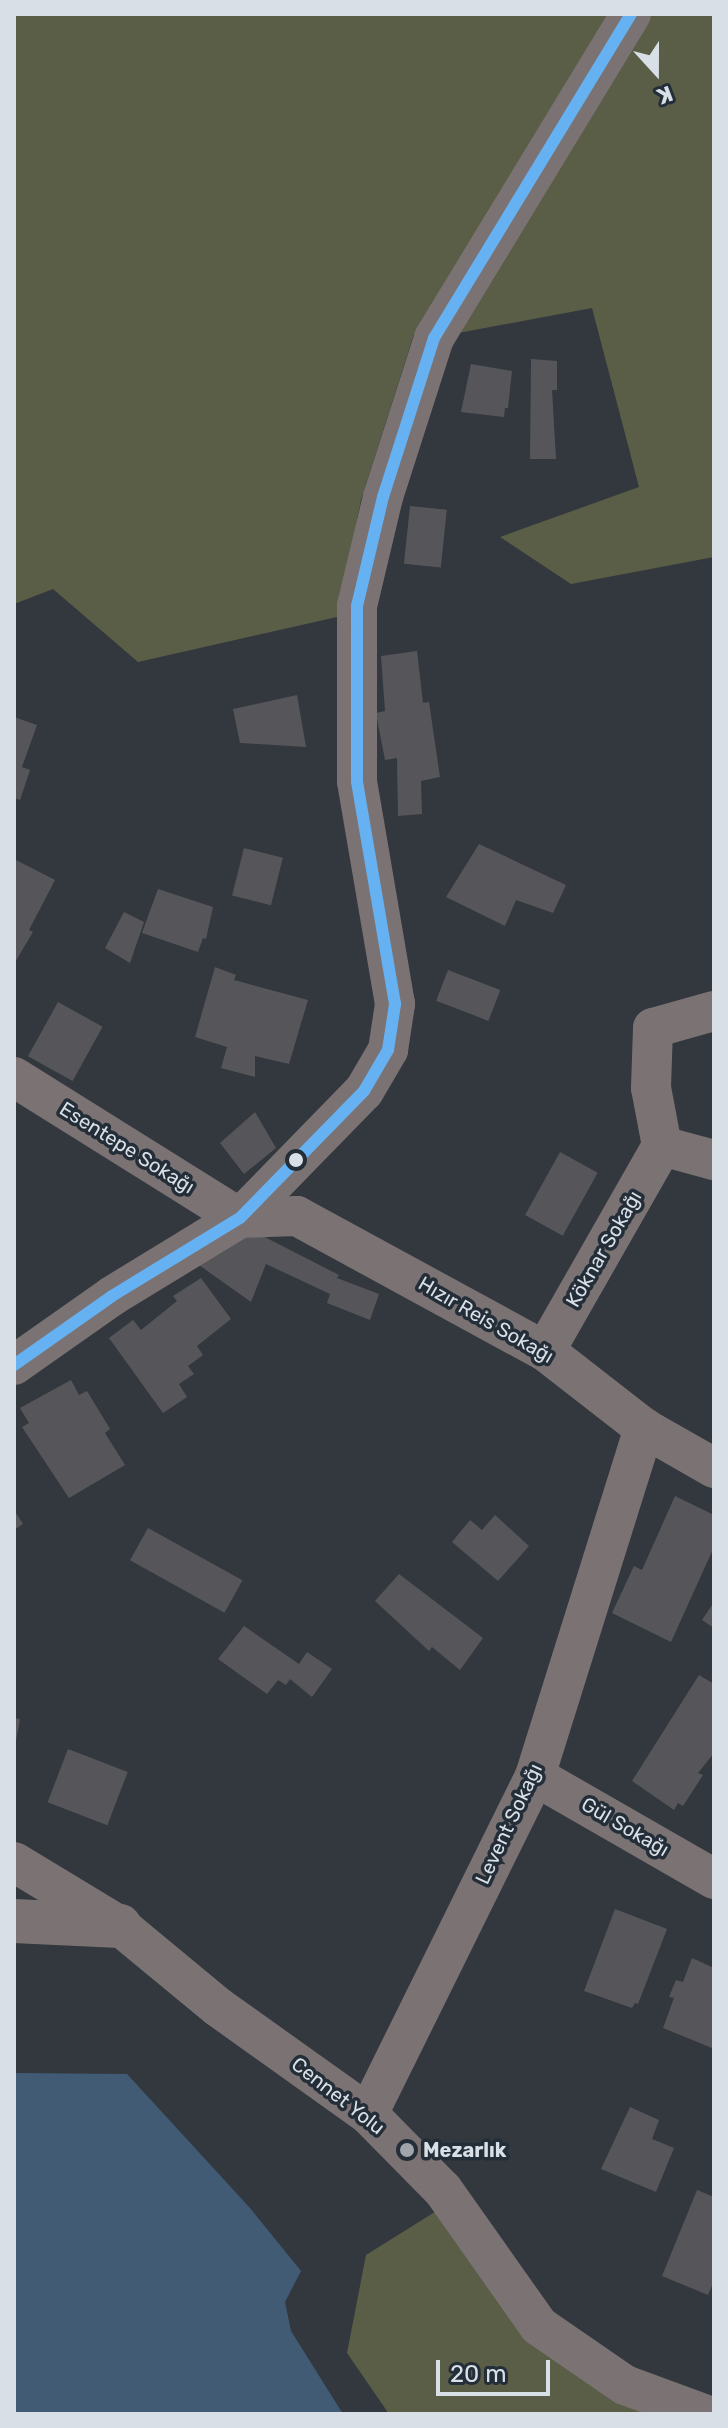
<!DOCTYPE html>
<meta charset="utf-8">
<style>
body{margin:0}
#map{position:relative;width:728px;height:2428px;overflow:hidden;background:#32383e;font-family:Rubik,sans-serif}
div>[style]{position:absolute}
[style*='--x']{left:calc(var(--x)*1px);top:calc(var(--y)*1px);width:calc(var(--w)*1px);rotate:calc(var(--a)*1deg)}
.green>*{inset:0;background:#5a5e47}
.water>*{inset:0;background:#415b74}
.building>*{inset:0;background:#56565a;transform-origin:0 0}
.minor>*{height:40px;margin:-20px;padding:0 20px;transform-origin:20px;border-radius:20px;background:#7b7273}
.tertiary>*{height:44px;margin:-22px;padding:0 22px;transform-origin:22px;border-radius:22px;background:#7b7273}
.bus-1>*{height:12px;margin:-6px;padding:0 6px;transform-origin:6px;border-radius:6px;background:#66b1f2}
.dots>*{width:22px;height:22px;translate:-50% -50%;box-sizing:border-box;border:4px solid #232e38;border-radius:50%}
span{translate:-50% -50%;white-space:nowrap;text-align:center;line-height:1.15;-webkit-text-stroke:7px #232e38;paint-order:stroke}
.street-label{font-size:20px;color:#d9dfe6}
.poi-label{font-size:20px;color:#d9dfe6;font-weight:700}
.left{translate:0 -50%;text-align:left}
.frame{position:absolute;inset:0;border:16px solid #d9dfe6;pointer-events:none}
.north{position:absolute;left:616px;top:32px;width:80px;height:80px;-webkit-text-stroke:6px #232e38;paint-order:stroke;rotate:159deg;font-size:22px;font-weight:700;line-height:32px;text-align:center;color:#d9dfe6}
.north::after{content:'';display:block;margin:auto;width:28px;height:36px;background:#d9dfe6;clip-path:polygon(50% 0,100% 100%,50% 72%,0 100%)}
.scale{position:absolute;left:436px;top:2360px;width:114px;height:36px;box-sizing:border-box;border:4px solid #d9dfe6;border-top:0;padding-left:10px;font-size:24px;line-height:28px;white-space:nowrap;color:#d9dfe6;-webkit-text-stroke:6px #232e38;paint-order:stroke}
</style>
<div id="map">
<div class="green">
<div style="clip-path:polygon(14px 14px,714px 14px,714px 557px,571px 584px,500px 537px,639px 487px,592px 308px,453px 334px,414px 334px,361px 500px,337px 617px,138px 662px,53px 589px,14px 604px)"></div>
<div style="clip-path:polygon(438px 2210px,521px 2333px,613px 2401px,654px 2414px,389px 2414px,347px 2353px,366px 2255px)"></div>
</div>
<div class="water">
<div style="clip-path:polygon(14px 2073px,127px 2074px,250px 2208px,301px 2271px,285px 2302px,291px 2331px,343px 2414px,14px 2414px)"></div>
</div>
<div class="building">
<div style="clip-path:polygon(531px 359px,557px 361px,557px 390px,552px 390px,556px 459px,530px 459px)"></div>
<div style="clip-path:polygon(471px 364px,512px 371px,508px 408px,505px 408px,504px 417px,461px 412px)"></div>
<div style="left:410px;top:506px;width:37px;height:58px;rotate:6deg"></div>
<div style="clip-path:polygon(417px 651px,423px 703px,429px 702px,440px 777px,421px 781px,422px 814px,398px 816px,397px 758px,385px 760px,376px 713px,385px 711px,381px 656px)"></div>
<div style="clip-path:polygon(297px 695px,306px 747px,240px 743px,233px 709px)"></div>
<div style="clip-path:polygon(14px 717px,37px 725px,22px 767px,30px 770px,20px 800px,14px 798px)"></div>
<div style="clip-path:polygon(479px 844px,566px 885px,553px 913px,516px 900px,505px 926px,446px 897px)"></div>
<div style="left:244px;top:848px;width:40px;height:49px;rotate:14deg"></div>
<div style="clip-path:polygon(14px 859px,55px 880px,29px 930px,33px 932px,14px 964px)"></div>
<div style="clip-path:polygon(158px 889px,213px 907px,206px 939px,203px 938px,198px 952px,142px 933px)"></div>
<div style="clip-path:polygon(124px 912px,144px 922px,130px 963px,105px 948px)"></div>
<div style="clip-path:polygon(215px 967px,236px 975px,234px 980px,308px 1000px,289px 1064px,255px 1056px,255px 1077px,221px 1068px,227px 1047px,195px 1037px)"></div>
<div style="left:448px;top:970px;width:56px;height:33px;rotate:21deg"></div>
<div style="left:58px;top:1002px;width:51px;height:62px;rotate:29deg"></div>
<div style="clip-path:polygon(255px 1112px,276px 1148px,244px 1174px,220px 1143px)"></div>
<div style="left:560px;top:1152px;width:43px;height:72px;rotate:29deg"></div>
<div style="clip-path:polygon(243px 1226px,339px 1275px,337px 1278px,379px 1294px,370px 1320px,327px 1303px,330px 1294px,266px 1264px,251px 1302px,192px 1260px)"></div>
<div style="clip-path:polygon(201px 1278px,231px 1319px,197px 1346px,203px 1355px,188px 1366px,194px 1374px,179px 1384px,187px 1397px,163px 1413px,109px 1338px,133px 1320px,141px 1330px,177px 1301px,173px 1296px)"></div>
<div style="clip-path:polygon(71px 1380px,79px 1395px,87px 1391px,110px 1429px,105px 1433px,125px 1465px,69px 1498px,22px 1427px,29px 1423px,20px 1408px)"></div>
<div style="clip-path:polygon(675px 1496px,714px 1515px,714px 1547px,671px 1642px,612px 1613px,634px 1566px,642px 1570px)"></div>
<div style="clip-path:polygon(14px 1510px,23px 1524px,14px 1530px)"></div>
<div style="clip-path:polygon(495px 1515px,529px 1546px,498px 1581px,452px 1542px,470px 1520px,482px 1530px)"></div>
<div style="left:148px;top:1528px;width:108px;height:37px;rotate:29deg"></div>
<div style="clip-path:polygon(399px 1574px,483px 1638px,460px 1670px,432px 1647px,429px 1651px,375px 1601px)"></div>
<div style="clip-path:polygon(714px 1602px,714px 1628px,702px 1620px)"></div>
<div style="clip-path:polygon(244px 1626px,299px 1664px,307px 1652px,332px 1669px,312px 1697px,290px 1679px,286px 1685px,278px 1680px,267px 1694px,218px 1659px)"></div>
<div style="clip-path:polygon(699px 1675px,714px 1684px,714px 1753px,698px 1773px,703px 1775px,683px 1806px,678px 1803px,674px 1810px,632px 1781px)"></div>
<div style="clip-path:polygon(14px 1718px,20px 1719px,16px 1741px,14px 1741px)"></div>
<div style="left:68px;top:1749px;width:64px;height:57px;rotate:21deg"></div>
<div style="clip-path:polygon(615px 1909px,667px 1929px,638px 2004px,635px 2003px,632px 2008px,584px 1991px)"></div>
<div style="clip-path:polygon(692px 1958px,714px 1968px,712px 2048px,663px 2028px,674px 1998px,669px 1997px,676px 1980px,683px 1982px)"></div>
<div style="clip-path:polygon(630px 2107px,659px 2120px,652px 2139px,674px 2148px,656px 2192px,601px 2169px)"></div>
<div style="clip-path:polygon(697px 2190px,714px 2197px,714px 2281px,708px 2295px,662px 2276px)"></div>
</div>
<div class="minor">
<div style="--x:14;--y:1077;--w:266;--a:32"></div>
<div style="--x:662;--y:1146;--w:54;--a:15.1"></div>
<div style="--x:240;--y:1218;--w:57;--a:-2"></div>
<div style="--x:297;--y:1216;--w:282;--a:28.6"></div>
<div style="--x:545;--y:1351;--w:125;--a:37.9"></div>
<div style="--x:644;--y:1428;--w:81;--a:29.7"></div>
<div style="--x:545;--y:1351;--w:236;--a:-60.3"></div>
<div style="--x:662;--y:1146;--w:59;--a:-100.7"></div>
<div style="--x:651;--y:1088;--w:60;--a:-88.1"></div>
<div style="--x:653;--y:1028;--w:63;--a:-15.6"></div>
<div style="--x:14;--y:1365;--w:120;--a:-35.1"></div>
<div style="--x:112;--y:1296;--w:150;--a:-31.4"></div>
<div style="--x:240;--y:1218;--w:177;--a:-45.7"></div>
<div style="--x:364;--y:1091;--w:48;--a:-59.7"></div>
<div style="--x:388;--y:1050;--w:47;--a:-81.3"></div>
<div style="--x:395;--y:1004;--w:226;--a:-99.7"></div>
<div style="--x:357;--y:781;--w:175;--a:-90"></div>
<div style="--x:357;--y:606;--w:112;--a:-76.6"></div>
<div style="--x:383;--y:497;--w:167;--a:-72.2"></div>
<div style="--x:434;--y:338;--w:379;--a:-58.7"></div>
<div style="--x:535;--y:1776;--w:207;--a:29.9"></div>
<div style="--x:14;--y:1862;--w:124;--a:31.1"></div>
<div style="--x:120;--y:1926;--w:127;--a:39.6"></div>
<div style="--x:218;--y:2007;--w:184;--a:35.5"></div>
<div style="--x:368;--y:2114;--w:107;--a:45.4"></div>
<div style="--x:443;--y:2190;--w:166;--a:54.8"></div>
<div style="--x:539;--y:2326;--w:104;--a:34.5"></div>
<div style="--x:625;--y:2385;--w:84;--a:20.2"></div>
<div style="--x:368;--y:2114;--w:377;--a:-63.7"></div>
<div style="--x:535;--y:1776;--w:365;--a:-72.6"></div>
</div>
<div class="tertiary">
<div style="--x:14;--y:1921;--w:106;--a:2.7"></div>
</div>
<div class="bus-1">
<div style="--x:14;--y:1365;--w:120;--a:-35.1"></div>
<div style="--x:112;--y:1296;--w:150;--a:-31.4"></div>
<div style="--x:240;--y:1218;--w:177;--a:-45.7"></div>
<div style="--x:364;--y:1091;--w:48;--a:-59.7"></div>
<div style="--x:388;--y:1050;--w:47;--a:-81.3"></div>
<div style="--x:395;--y:1004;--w:226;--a:-99.7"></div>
<div style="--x:357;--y:781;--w:175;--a:-90"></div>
<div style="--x:357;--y:606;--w:112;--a:-76.6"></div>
<div style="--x:383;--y:497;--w:167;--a:-72.2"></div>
<div style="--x:434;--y:338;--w:379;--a:-58.7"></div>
</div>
<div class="dots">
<div style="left:296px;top:1160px;background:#d9dfe6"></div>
<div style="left:407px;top:2150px;background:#9fa5ab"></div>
</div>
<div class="street-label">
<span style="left:127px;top:1148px;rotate:32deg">Esentepe Sokağı</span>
<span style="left:604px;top:1249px;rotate:-60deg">Köknar Sokağı</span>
<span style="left:486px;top:1320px;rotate:30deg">Hızır Reis Sokağı</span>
<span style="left:509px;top:1824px;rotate:-65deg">Levent Sokağı</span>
<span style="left:625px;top:1827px;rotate:30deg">Gül Sokağı</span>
<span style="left:338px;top:2096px;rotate:38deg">Cennet Yolu</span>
</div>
<div class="poi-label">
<span class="left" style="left:423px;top:2150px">Mezarlık</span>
</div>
<div class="frame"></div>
<div class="north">K</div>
<div class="scale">20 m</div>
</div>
